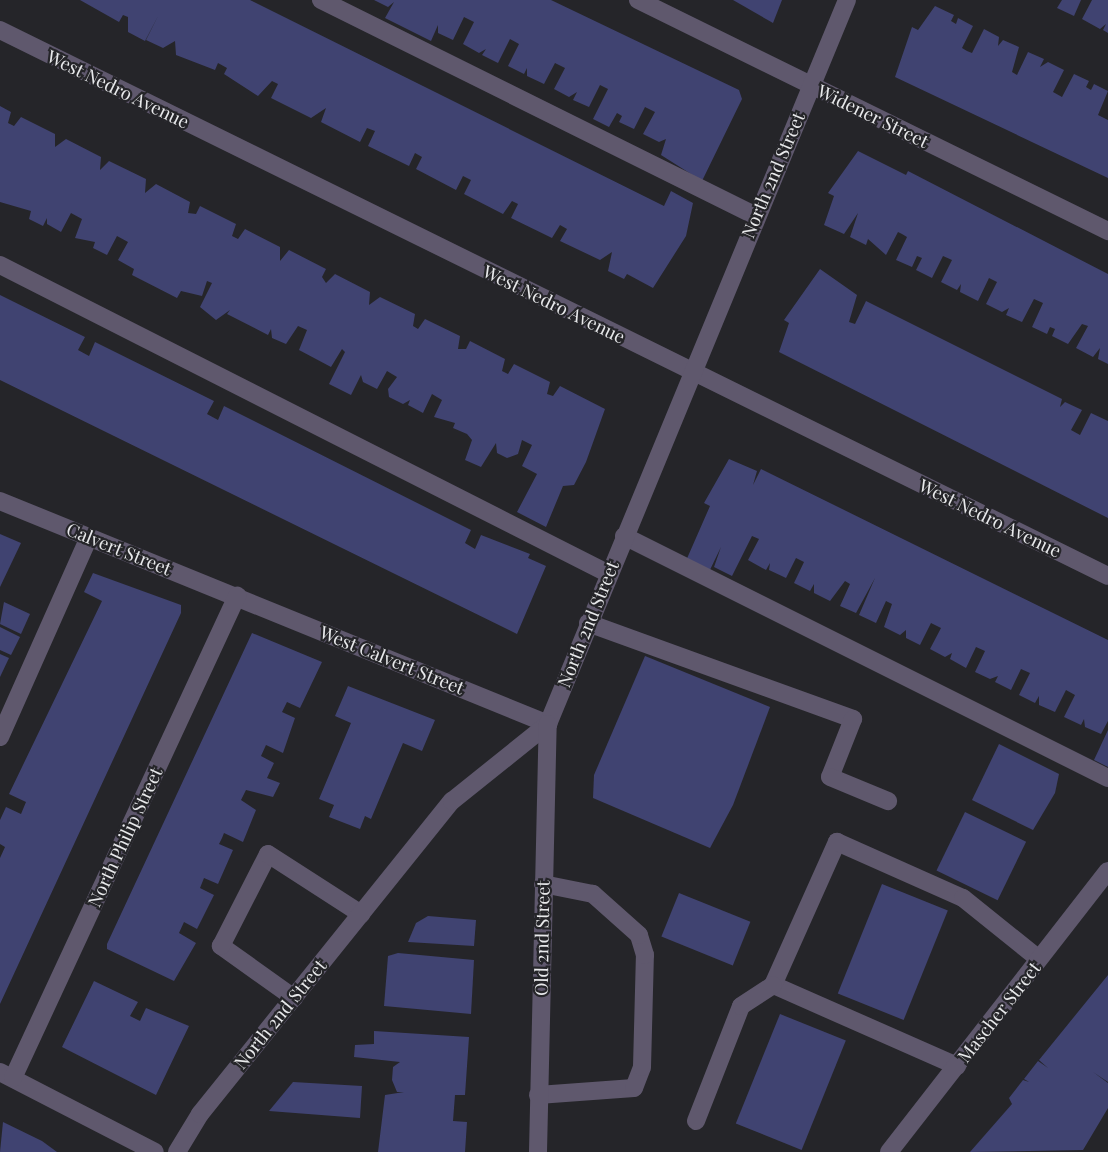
<!DOCTYPE html>
<style>
body{margin:0}
#map{position:relative;width:1108px;height:1152px;overflow:hidden;background:#252529;font-family:"Playfair Display",serif}
div>[style]{position:absolute}
[style*='--x']{left:calc(var(--x)*1px);top:calc(var(--y)*1px);width:calc(var(--w)*1px);rotate:calc(var(--a)*1deg)}
.building>*{inset:0;background:#404371;transform-origin:0 0}
.minor>*{height:18px;margin:-9px;padding:0 9px;transform-origin:9px;border-radius:9px;background:#5f586d}
span{translate:-50% -50%;white-space:nowrap;text-align:center;line-height:1.15;-webkit-text-stroke:4.5px #252529;paint-order:stroke}
.street-label{font-size:18px;color:#e8e9eb}
</style>
<div id="map">
<div class="building">
<div style="clip-path:polygon(80px 0,250px 0,664px 206px,671px 191px,693px 203px,686px 236px,653px 288px,627px 274px,624px 279px,608px 271px,612px 252px,600px 260px,560px 241px,567px 229px,560px 225px,552px 238px,511px 218px,518px 204px,512px 201px,503px 214px,464px 194px,471px 180px,463px 176px,456px 190px,416px 169px,422px 157px,415px 153px,409px 166px,368px 146px,375px 131px,367px 128px,360px 142px,321px 122px,326px 108px,311px 118px,271px 98px,278px 84px,272px 81px,258px 96px,224px 74px,227px 68px,218px 63px,215px 70px,176px 55px,175px 41px,163px 48px,146px 40px,158px 16px,145px 41px,128px 32px,128px 17px,123px 15px,119px 22px)"></div>
<div style="clip-path:polygon(374px 0,551px 0,739px 90px,742px 99px,702px 181px,661px 155px,666px 139px,659px 142px,643px 134px,655px 112px,645px 107px,634px 129px,619px 122px,622px 116px,617px 113px,609px 127px,593px 119px,608px 89px,600px 85px,589px 107px,573px 100px,577px 92px,569px 97px,554px 89px,565px 68px,555px 63px,544px 84px,527px 76px,527px 68px,524px 74px,508px 66px,519px 44px,510px 39px,498px 63px,482px 55px,486px 49px,479px 53px,463px 44px,474px 22px,464px 17px,453px 40px,438px 33px,438px 25px,431px 41px,385px 18px,394px 2px,388px 7px)"></div>
<div style="clip-path:polygon(733px 0,782px 0,773px 23px)"></div>
<div style="clip-path:polygon(1062px 0,1081px 0,1074px 16px,1057px 8px)"></div>
<div style="clip-path:polygon(1092px 0,1108px 0,1108px 33px,1103px 30px,1106px 24px,1100px 29px,1082px 19px)"></div>
<div style="clip-path:polygon(935px 6px,954px 15px,951px 21px,956px 24px,958px 18px,973px 26px,962px 48px,967px 51px,972px 53px,984px 29px,999px 37px,998px 46px,1003px 40px,1019px 47px,1012px 72px,1017px 75px,1028px 52px,1044px 59px,1040px 67px,1048px 62px,1064px 70px,1053px 92px,1062px 97px,1074px 74px,1089px 81px,1086px 87px,1091px 90px,1094px 84px,1108px 91px,1098px 115px,1108px 120px,1108px 178px,895px 77px,912px 27px,918px 30px)"></div>
<div style="clip-path:polygon(0 106px,11px 112px,8px 123px,14px 126px,21px 117px,55px 134px,55px 147px,66px 139px,101px 157px,100px 170px,109px 161px,146px 179px,145px 193px,156px 184px,190px 202px,188px 213px,196px 214px,200px 206px,236px 224px,232px 236px,238px 239px,245px 229px,280px 247px,280px 261px,289px 250px,326px 269px,322px 277px,326px 283px,335px 274px,370px 292px,369px 305px,380px 297px,415px 314px,413px 326px,418px 329px,425px 319px,460px 336px,458px 349px,466px 349px,470px 341px,505px 359px,502px 371px,508px 374px,514px 364px,550px 382px,547px 394px,553px 396px,560px 386px,605px 409px,586px 462px,574px 485px,563px 486px,546px 527px,517px 512px,537px 474px,522px 466px,532px 445px,522px 440px,518px 454px,507px 458px,497px 453px,496px 443px,481px 467px,465px 460px,472px 440px,467px 434px,453px 428px,455px 423px,434px 417px,442px 400px,432px 394px,423px 413px,408px 405px,410px 400px,403px 404px,389px 397px,388px 389px,397px 377px,387px 371px,377px 389px,363px 382px,361px 375px,351px 395px,329px 384px,345px 352px,342px 349px,331px 367px,299px 350px,307px 330px,298px 326px,286px 344px,272px 338px,271px 329px,268px 335px,227px 314px,230px 310px,216px 320px,200px 307px,212px 283px,207px 281px,202px 296px,181px 291px,177px 298px,132px 275px,134px 269px,118px 260px,128px 242px,117px 236px,107px 255px,93px 248px,95px 242px,75px 238px,82px 219px,71px 213px,61px 232px,47px 224px,47px 218px,43px 226px,29px 219px,31px 211px,0 202px)"></div>
<div style="clip-path:polygon(858px 151px,906px 175px,908px 171px,1108px 274px,1108px 364px,1098px 359px,1100px 348px,1093px 357px,1076px 348px,1088px 326px,1082px 324px,1068px 344px,1052px 336px,1055px 329px,1050px 327px,1047px 334px,1032px 327px,1043px 303px,1034px 299px,1022px 322px,1006px 315px,1009px 308px,1002px 312px,986px 304px,997px 282px,989px 278px,978px 301px,960px 292px,961px 284px,957px 290px,941px 282px,952px 260px,943px 256px,932px 278px,916px 270px,922px 258px,917px 256px,912px 267px,896px 260px,907px 237px,902px 234px,898px 232px,886px 255px,868px 239px,866px 245px,850px 237px,858px 213px,844px 234px,824px 225px,834px 196px,828px 193px)"></div>
<div style="clip-path:polygon(820px 269px,857px 295px,849px 322px,855px 324px,866px 301px,1062px 399px,1060px 407px,1065px 402px,1082px 410px,1071px 430px,1080px 435px,1091px 413px,1108px 421px,1108px 518px,779px 352px,789px 323px,784px 320px)"></div>
<div style="clip-path:polygon(0 295px,85px 337px,78px 350px,89px 356px,95px 342px,214px 401px,207px 414px,218px 420px,224px 406px,471px 530px,465px 543px,475px 549px,481px 535px,530px 554px,528px 558px,546px 566px,517px 634px,0 380px)"></div>
<div style="clip-path:polygon(729px 459px,757px 471px,753px 485px,761px 469px,1108px 640px,1108px 721px,1101px 734px,1085px 727px,1084px 719px,1081px 725px,1064px 717px,1075px 695px,1066px 690px,1055px 712px,1039px 705px,1039px 696px,1035px 703px,1019px 695px,1030px 673px,1021px 669px,1011px 690px,995px 682px,998px 676px,990px 679px,975px 672px,985px 651px,976px 647px,966px 668px,950px 659px,952px 653px,945px 657px,930px 649px,941px 628px,931px 623px,920px 645px,906px 638px,906px 630px,900px 635px,884px 627px,892px 604px,886px 601px,876px 623px,859px 615px,875px 578px,856px 613px,840px 606px,850px 584px,845px 581px,830px 601px,814px 593px,814px 584px,810px 591px,794px 583px,804px 562px,796px 558px,786px 578px,769px 570px,770px 563px,766px 570px,748px 560px,759px 539px,752px 536px,732px 576px,714px 567px,721px 547px,708px 574px,685px 563px,710px 506px,704px 503px)"></div>
<div style="clip-path:polygon(0 534px,21px 543px,0 587px)"></div>
<div style="clip-path:polygon(93px 573px,181px 605px,181px 613px,0 1004px,0 858px,5px 847px,0 844px,0 820px,6px 807px,21px 814px,26px 802px,9px 794px,102px 601px,84px 592px)"></div>
<div style="clip-path:polygon(4px 602px,30px 614px,21px 634px,0 624px)"></div>
<div style="clip-path:polygon(0 627px,20px 637px,11px 655px,0 650px)"></div>
<div style="clip-path:polygon(252px 633px,322px 662px,300px 708px,287px 702px,282px 712px,295px 718px,283px 753px,266px 745px,261px 756px,274px 763px,267px 778px,280px 783px,273px 797px,246px 790px,241px 800px,256px 810px,243px 842px,224px 833px,222px 838px,219px 844px,233px 850px,218px 884px,204px 878px,200px 888px,214px 895px,197px 929px,184px 922px,179px 933px,196px 943px,174px 981px,107px 949px,107px 944px)"></div>
<div style="clip-path:polygon(0 654px,9px 658px,0 677px)"></div>
<div style="clip-path:polygon(645px 656px,770px 707px,733px 805px,710px 848px,593px 798px,594px 775px)"></div>
<div style="clip-path:polygon(348px 686px,435px 720px,422px 751px,403px 743px,371px 819px,365px 816px,360px 829px,329px 817px,334px 805px,319px 799px,351px 723px,335px 716px)"></div>
<div style="clip-path:polygon(1108px 730px,1108px 767px,1094px 760px)"></div>
<div style="clip-path:polygon(999px 744px,1059px 774px,1055px 793px,1033px 830px,972px 800px)"></div>
<div style="left:965px;top:812px;width:68px;height:65px;rotate:26deg"></div>
<div style="left:882px;top:884px;width:71px;height:118px;rotate:22deg"></div>
<div style="left:679px;top:893px;width:77px;height:47px;rotate:22deg"></div>
<div style="clip-path:polygon(428px 916px,476px 920px,474px 946px,408px 942px,416px 923px)"></div>
<div style="clip-path:polygon(398px 953px,474px 960px,471px 1014px,384px 1006px,388px 956px)"></div>
<div style="clip-path:polygon(1108px 975px,1108px 1082px,1093px 1072px,1108px 1083px,1108px 1108px,1083px 1150px,970px 1152px,1012px 1104px,1009px 1098px,1023px 1080px,1029px 1082px,1024px 1079px,1038px 1061px,1048px 1068px,1039px 1060px)"></div>
<div style="clip-path:polygon(94px 981px,138px 1002px,130px 1016px,140px 1021px,146px 1008px,189px 1026px,156px 1095px,62px 1047px)"></div>
<div style="left:780px;top:1014px;width:71px;height:118px;rotate:22deg"></div>
<div style="clip-path:polygon(374px 1031px,469px 1037px,465px 1095px,455px 1095px,453px 1121px,467px 1122px,465px 1152px,378px 1152px,385px 1095px,404px 1092px,397px 1092px,392px 1080px,393px 1067px,400px 1062px,354px 1057px,355px 1045px,374px 1044px)"></div>
<div style="clip-path:polygon(293px 1082px,362px 1086px,360px 1118px,269px 1111px)"></div>
<div style="clip-path:polygon(3px 1122px,42px 1141px,57px 1152px,0 1152px)"></div>
</div>
<div class="minor">
<div style="--x:321;--y:0;--w:486;--a:26.4"></div>
<div style="--x:638;--y:0;--w:524;--a:26.17"></div>
<div style="--x:0;--y:30;--w:1235;--a:26.23"></div>
<div style="--x:0;--y:265;--w:683;--a:26.9"></div>
<div style="--x:0;--y:501;--w:592;--a:22.14"></div>
<div style="--x:624;--y:536;--w:541;--a:26.57"></div>
<div style="--x:588;--y:623;--w:282;--a:19.9"></div>
<div style="--x:853;--y:719;--w:62;--a:111.6"></div>
<div style="--x:830;--y:777;--w:63;--a:22.5"></div>
<div style="--x:0;--y:737;--w:219;--a:-66"></div>
<div style="--x:294;--y:998;--w:90;--a:-144.5"></div>
<div style="--x:221;--y:946;--w:103;--a:-62.9"></div>
<div style="--x:268;--y:854;--w:111;--a:32.8"></div>
<div style="--x:957;--y:1066;--w:201;--a:-156.2"></div>
<div style="--x:773;--y:985;--w:157;--a:-65.9"></div>
<div style="--x:837;--y:842;--w:138;--a:24"></div>
<div style="--x:963;--y:898;--w:97;--a:38.8"></div>
<div style="--x:0;--y:1072;--w:174;--a:27.3"></div>
<div style="--x:13;--y:1078;--w:532;--a:-65.07"></div>
<div style="--x:538;--y:1095;--w:96;--a:-4.2"></div>
<div style="--x:634;--y:1088;--w:22;--a:-69"></div>
<div style="--x:642;--y:1067;--w:112;--a:-88.5"></div>
<div style="--x:645;--y:955;--w:21;--a:-107"></div>
<div style="--x:639;--y:935;--w:62;--a:-138.3"></div>
<div style="--x:593;--y:894;--w:51;--a:-168.7"></div>
<div style="--x:696;--y:1121;--w:123;--a:-68.6"></div>
<div style="--x:741;--y:1006;--w:38;--a:-33"></div>
<div style="--x:177;--y:1152;--w:44;--a:-58.8"></div>
<div style="--x:200;--y:1114;--w:402;--a:-51.2"></div>
<div style="--x:452;--y:801;--w:123;--a:-38.7"></div>
<div style="--x:548;--y:724;--w:783;--a:-67.56"></div>
<div style="--x:538;--y:1152;--w:428;--a:-88.7"></div>
<div style="--x:889;--y:1152;--w:356;--a:-52.1"></div>
</div>
<div class="street-label">
<span style="left:118px;top:89px;rotate:26deg">West Nedro Avenue</span>
<span style="left:873px;top:116px;rotate:26deg">Widener Street</span>
<span style="left:773px;top:175px;rotate:-67deg">North 2nd Street</span>
<span style="left:554px;top:304px;rotate:26deg">West Nedro Avenue</span>
<span style="left:990px;top:518px;rotate:26deg">West Nedro Avenue</span>
<span style="left:119px;top:549px;rotate:22deg">Calvert Street</span>
<span style="left:588px;top:624px;rotate:-68deg">North 2nd Street</span>
<span style="left:392px;top:660px;rotate:22deg">West Calvert Street</span>
<span style="left:125px;top:837px;rotate:-65deg">North Philip Street</span>
<span style="left:542px;top:938px;rotate:-89deg">Old 2nd Street</span>
<span style="left:999px;top:1012px;rotate:-52deg">Mascher Street</span>
<span style="left:280px;top:1014px;rotate:-51deg">North 2nd Street</span>
</div>
</div>
